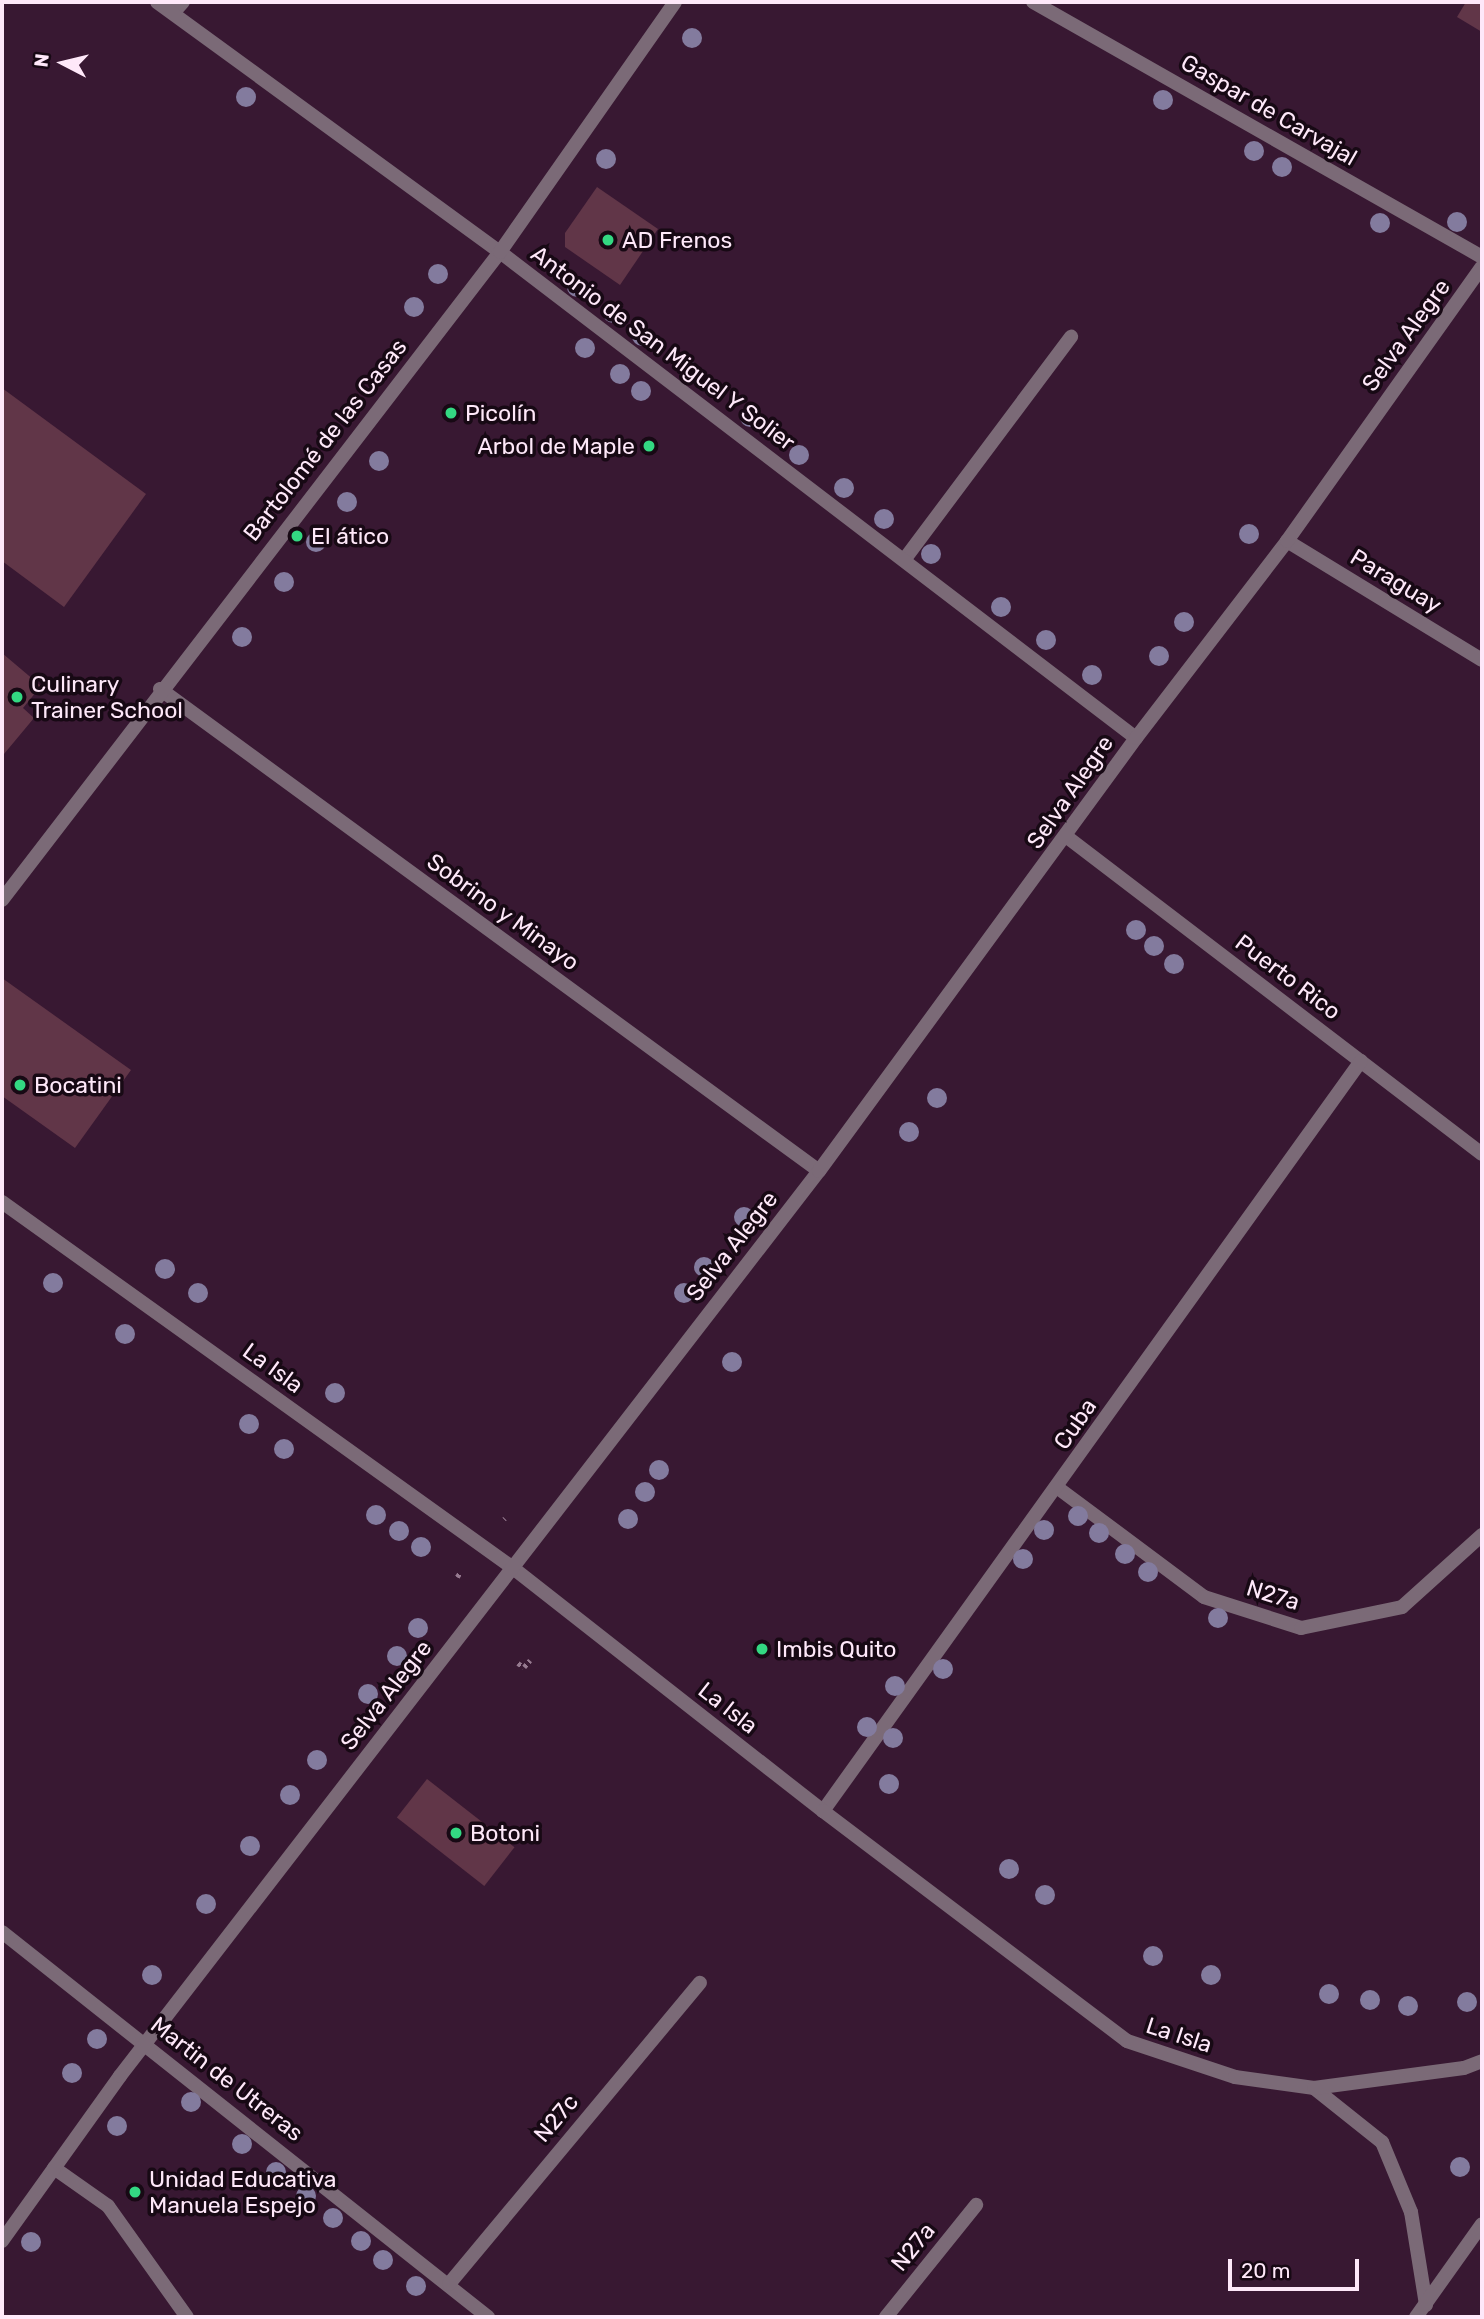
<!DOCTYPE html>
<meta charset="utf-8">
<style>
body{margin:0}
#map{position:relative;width:1484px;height:2319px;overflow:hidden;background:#381832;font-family:Rubik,sans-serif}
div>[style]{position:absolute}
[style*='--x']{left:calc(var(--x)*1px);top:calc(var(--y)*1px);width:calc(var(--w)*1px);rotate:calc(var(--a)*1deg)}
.building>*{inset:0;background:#613648;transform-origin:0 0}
.path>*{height:4.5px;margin-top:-2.25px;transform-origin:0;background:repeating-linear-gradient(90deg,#967a90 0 3.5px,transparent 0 7px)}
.service>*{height:14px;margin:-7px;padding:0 7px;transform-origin:7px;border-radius:7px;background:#7b6a77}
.minor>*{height:14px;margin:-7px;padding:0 7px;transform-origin:7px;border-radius:7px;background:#7b6a77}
.tertiary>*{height:14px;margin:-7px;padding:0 7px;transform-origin:7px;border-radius:7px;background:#7b6a77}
.trees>*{width:20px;height:20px;margin:-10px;border-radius:50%;background:#837b9e}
.dots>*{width:19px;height:19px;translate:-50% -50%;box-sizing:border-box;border:4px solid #170914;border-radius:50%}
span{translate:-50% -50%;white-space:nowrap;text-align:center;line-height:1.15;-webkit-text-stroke:7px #170914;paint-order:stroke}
.street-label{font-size:23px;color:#fee8f9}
.poi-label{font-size:23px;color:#fee8f9}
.left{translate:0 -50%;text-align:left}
.right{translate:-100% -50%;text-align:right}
.frame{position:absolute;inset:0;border:4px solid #fee8f9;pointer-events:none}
.north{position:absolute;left:28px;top:28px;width:70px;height:70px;-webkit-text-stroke:5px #170914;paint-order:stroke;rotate:277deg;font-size:19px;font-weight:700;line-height:28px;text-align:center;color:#fee8f9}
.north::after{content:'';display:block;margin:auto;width:24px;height:32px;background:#fee8f9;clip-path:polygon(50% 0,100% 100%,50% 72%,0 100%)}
.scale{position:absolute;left:1228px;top:2259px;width:131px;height:32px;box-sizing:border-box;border:4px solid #fee8f9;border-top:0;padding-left:9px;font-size:21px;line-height:24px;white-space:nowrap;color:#fee8f9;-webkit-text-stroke:5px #170914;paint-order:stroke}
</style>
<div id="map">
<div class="building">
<div style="clip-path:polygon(1466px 2px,1482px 2px,1482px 32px,1457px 17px)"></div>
<div style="clip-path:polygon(597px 187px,658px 229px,620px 285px,565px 247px,565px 233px)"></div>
<div style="clip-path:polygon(2px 388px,146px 494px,64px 607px,2px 561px)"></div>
<div style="clip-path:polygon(2px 653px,41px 686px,23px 708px,34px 718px,4px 754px)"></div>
<div style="clip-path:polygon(2px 978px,131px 1070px,75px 1148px,2px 1096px)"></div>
<div style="left:427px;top:1779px;width:111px;height:49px;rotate:38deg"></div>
</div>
<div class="path">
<div style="--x:504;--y:1519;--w:1;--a:-45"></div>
<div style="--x:457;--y:1577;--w:4;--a:-56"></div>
<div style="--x:518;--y:1663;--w:7;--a:34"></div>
<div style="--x:524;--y:1667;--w:9;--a:-49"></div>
</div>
<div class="service">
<div style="--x:173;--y:13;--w:15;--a:-48"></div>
<div style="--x:904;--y:560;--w:279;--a:-53.2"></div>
<div style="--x:54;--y:2168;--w:66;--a:35.1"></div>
<div style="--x:108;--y:2206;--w:136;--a:54.6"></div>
</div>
<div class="minor">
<div style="--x:157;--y:2;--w:424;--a:36.1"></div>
<div style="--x:500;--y:252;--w:800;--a:37.39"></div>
<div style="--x:1033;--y:2;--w:516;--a:29.59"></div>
<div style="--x:1287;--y:541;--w:228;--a:31.4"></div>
<div style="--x:160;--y:689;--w:816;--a:36.18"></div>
<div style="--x:1067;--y:837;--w:522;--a:37.37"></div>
<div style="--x:1058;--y:1488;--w:182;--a:36.7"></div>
<div style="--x:1204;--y:1597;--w:102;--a:17.7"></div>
<div style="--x:1301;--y:1628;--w:103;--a:-11.7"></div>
<div style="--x:1402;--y:1607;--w:108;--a:-42"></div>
<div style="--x:823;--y:1811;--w:923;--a:-54.35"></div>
<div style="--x:2;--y:1932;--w:620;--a:38.39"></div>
<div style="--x:1314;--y:2088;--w:87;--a:38.5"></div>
<div style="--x:1382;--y:2142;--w:76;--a:67.5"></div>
<div style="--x:1411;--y:2212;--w:94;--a:80.8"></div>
<div style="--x:449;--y:2284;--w:392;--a:-50.2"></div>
<div style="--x:886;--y:2317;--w:144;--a:-51.2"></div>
<div style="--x:1416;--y:2317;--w:114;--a:-54.6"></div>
</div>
<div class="tertiary">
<div style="--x:2;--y:900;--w:817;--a:-52.46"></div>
<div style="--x:500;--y:252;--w:305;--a:-55"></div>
<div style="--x:2;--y:1202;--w:629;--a:35.61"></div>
<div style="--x:513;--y:1568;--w:394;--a:38.1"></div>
<div style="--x:823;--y:1811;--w:381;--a:37.1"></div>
<div style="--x:1127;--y:2041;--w:114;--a:18.4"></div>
<div style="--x:1235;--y:2077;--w:80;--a:7.9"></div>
<div style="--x:1314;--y:2088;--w:151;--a:-7.6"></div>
<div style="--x:1464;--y:2068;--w:19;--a:-21"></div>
<div style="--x:2;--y:2241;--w:203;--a:-54.4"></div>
<div style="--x:120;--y:2076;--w:1144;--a:-52.32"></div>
<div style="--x:819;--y:1171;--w:537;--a:-53.79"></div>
<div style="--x:1136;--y:738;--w:248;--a:-52.5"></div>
<div style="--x:1287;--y:541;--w:336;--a:-54.6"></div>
</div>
<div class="trees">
<div style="left:692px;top:38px"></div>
<div style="left:246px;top:97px"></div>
<div style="left:1163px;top:100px"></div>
<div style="left:1254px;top:151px"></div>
<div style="left:606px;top:159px"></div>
<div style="left:1282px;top:167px"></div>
<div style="left:1457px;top:222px"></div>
<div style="left:1380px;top:223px"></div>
<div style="left:438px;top:274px"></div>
<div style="left:577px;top:287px"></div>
<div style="left:414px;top:307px"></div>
<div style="left:613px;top:313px"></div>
<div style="left:642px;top:336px"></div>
<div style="left:585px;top:348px"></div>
<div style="left:689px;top:371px"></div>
<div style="left:620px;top:374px"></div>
<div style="left:641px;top:391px"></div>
<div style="left:750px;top:417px"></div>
<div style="left:799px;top:455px"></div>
<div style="left:379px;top:461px"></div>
<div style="left:844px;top:488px"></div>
<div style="left:347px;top:502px"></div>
<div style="left:884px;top:519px"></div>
<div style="left:1249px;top:534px"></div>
<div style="left:316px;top:542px"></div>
<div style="left:931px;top:554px"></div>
<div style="left:284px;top:582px"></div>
<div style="left:1001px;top:607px"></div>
<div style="left:1184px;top:622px"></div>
<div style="left:242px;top:637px"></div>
<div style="left:1046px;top:640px"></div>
<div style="left:1159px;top:656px"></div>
<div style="left:1092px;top:675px"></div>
<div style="left:1136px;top:930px"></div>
<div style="left:1154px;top:946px"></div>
<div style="left:1174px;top:964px"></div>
<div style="left:937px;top:1098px"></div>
<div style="left:909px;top:1132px"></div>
<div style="left:744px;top:1217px"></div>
<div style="left:704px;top:1267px"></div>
<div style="left:165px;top:1269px"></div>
<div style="left:53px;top:1283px"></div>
<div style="left:198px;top:1293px"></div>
<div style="left:684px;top:1293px"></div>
<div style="left:125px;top:1334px"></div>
<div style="left:732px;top:1362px"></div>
<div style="left:335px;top:1393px"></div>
<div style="left:249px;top:1424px"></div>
<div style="left:284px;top:1449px"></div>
<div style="left:659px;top:1470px"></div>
<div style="left:645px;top:1492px"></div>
<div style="left:376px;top:1515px"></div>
<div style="left:1078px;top:1516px"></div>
<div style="left:628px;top:1519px"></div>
<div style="left:1044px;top:1530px"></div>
<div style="left:399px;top:1531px"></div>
<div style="left:1099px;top:1533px"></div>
<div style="left:421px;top:1547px"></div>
<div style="left:1125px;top:1554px"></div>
<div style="left:1023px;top:1559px"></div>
<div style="left:1148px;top:1572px"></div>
<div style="left:1218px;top:1618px"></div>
<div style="left:418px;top:1628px"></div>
<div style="left:397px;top:1656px"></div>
<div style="left:943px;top:1669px"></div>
<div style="left:895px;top:1686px"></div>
<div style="left:368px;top:1694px"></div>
<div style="left:867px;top:1727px"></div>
<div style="left:893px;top:1738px"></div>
<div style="left:317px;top:1760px"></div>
<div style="left:889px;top:1784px"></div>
<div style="left:290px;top:1795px"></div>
<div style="left:250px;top:1846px"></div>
<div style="left:1009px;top:1869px"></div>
<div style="left:1045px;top:1895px"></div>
<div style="left:206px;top:1904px"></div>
<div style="left:1153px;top:1956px"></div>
<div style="left:152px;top:1975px"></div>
<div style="left:1211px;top:1975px"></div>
<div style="left:1329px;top:1994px"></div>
<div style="left:1370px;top:2000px"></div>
<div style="left:1467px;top:2002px"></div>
<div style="left:1408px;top:2006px"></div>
<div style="left:97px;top:2039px"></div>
<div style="left:72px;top:2073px"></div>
<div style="left:191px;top:2102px"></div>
<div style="left:117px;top:2126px"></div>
<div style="left:242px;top:2144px"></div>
<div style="left:1460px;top:2167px"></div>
<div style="left:276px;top:2172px"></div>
<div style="left:306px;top:2196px"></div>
<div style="left:333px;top:2218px"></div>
<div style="left:361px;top:2241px"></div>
<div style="left:31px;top:2242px"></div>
<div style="left:383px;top:2260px"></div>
<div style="left:416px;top:2286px"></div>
</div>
<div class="dots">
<div style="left:608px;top:240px;background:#33d882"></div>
<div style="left:451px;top:413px;background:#33d882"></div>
<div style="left:649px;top:446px;background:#33d882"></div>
<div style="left:297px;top:536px;background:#33d882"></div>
<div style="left:17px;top:697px;background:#33d882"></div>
<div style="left:20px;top:1085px;background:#33d882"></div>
<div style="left:762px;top:1649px;background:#33d882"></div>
<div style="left:456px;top:1833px;background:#33d882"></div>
<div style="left:135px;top:2192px;background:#33d882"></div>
</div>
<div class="street-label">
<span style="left:1269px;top:110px;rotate:30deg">Gaspar de Carvajal</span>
<span style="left:1406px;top:335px;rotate:-54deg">Selva Alegre</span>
<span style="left:663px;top:348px;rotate:37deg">Antonio de San Miguel Y Solier</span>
<span style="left:325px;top:440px;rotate:-52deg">Bartolomé de las Casas</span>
<span style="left:1396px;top:581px;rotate:31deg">Paraguay</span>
<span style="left:1070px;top:792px;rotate:-55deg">Selva Alegre</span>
<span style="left:503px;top:912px;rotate:36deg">Sobrino y Minayo</span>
<span style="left:1288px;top:977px;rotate:37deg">Puerto Rico</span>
<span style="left:732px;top:1246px;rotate:-52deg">Selva Alegre</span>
<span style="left:273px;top:1368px;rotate:36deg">La Isla</span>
<span style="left:1075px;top:1424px;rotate:-55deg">Cuba</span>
<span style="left:1273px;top:1595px;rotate:17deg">N27a</span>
<span style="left:386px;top:1695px;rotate:-52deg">Selva Alegre</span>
<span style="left:728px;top:1708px;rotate:38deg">La Isla</span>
<span style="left:1179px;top:2035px;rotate:18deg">La Isla</span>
<span style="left:227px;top:2079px;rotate:38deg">Martin de Utreras</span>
<span style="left:556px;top:2118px;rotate:-50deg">N27c</span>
<span style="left:913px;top:2247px;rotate:-51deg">N27a</span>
</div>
<div class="poi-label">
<span class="left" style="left:622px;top:240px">AD Frenos</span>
<span class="left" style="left:465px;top:413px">Picolín</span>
<span class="right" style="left:635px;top:446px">Arbol de Maple</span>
<span class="left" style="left:311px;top:536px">El ático</span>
<span class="left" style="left:31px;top:697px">Culinary<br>Trainer School</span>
<span class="left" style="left:34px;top:1085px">Bocatini</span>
<span class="left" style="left:776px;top:1649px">Imbis Quito</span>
<span class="left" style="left:470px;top:1833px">Botoni</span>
<span class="left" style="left:149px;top:2192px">Unidad Educativa<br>Manuela Espejo</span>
</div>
<div class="frame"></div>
<div class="north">N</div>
<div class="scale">20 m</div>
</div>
